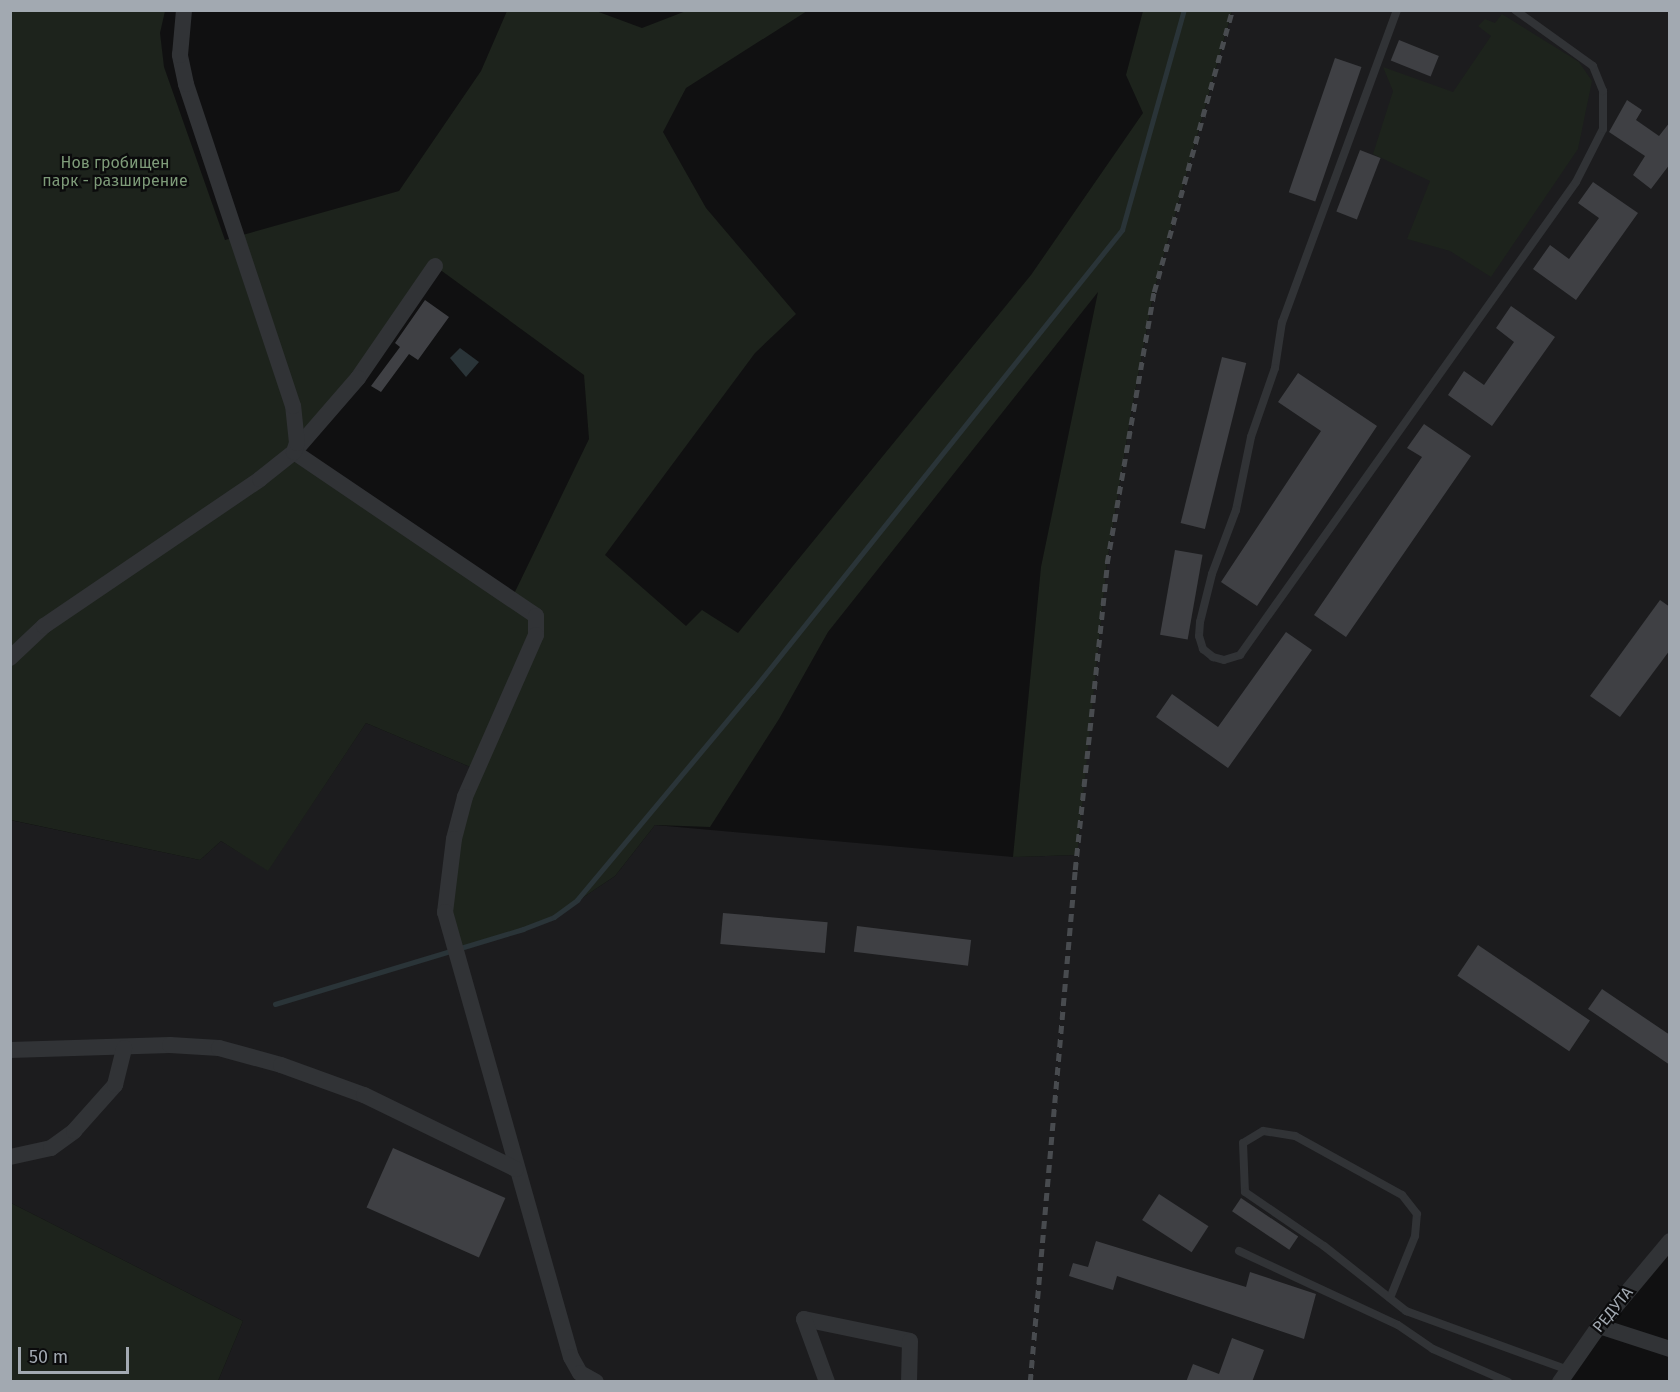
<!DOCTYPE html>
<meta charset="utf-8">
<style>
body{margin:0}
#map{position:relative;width:1680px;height:1392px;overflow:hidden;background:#101011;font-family:"Fira Sans",sans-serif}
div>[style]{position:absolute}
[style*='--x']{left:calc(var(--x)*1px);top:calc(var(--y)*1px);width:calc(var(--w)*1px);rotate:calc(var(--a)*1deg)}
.built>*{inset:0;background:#1c1c1e}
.green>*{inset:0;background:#1d231c}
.water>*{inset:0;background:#2a3438}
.stream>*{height:4.5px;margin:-2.25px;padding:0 2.25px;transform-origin:2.25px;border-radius:2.25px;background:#2a3438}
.building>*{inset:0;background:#3f4044;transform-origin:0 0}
.lane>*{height:8px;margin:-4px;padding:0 4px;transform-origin:4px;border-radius:4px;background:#313336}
.street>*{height:16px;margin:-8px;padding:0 8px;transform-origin:8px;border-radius:8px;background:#313336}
.rail>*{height:4.5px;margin-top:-2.25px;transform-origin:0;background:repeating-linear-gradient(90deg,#484b4f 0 8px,transparent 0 14px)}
span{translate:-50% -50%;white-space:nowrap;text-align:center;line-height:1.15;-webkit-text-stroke:4.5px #0b0b0c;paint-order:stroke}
.park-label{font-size:16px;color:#7e9b79}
.street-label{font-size:16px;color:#a2a9b1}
.frame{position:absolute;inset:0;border:12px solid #a2a9b1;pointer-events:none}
.scale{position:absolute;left:18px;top:1347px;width:111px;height:27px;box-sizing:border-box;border:3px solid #a2a9b1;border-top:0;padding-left:8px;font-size:18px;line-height:21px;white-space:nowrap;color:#a2a9b1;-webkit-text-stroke:4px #0b0b0c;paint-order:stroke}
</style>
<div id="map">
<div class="built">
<div style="clip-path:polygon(1232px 11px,1669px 11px,1669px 1241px,1560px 1381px,218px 1381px,243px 1321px,11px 1203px,10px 820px,200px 860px,221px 841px,268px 870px,366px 723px,475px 769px,554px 917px,615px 876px,655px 825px,1013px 857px,1076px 855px,1107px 563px,1131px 414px,1154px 291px)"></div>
</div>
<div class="green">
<div style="clip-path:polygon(evenodd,11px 11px,165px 11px,160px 33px,164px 67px,225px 240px,399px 191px,481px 71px,507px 11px,596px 11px,642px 28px,686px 11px,807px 11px,686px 88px,663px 132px,706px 208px,796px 314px,755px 353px,605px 555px,686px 626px,702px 610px,738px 633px,1031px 275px,1143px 113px,1126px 75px,1143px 11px,1232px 11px,1154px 291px,1131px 414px,1107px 563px,1077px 855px,1013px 857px,1041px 567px,1098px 292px,828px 632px,779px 719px,710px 827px,655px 825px,615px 876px,554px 917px,456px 950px,445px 912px,475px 769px,366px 723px,268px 871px,221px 841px,200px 860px,11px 820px,11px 11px,435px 266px,584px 375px,589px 439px,512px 598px,294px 452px,435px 266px)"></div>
<div style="clip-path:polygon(1502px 14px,1579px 62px,1592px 81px,1578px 149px,1491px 277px,1450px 251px,1407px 239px,1430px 181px,1373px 154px,1393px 91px,1383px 67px,1453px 92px,1491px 36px,1478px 26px,1485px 19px,1495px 23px)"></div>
<div style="clip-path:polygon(11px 1203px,243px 1321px,218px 1381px,11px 1381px)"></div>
</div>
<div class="water">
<div style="clip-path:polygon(460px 348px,479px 362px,466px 377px,450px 358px)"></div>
</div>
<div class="stream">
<div style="--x:275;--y:1004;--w:259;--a:-16.8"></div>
<div style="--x:523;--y:929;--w:33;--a:-21"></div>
<div style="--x:554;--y:917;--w:29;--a:-36"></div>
<div style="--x:577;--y:900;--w:273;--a:-50.1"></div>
<div style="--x:752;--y:691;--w:591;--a:-51.25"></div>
<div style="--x:1122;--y:230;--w:229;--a:-74.3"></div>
</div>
<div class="building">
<div style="left:1399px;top:40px;width:43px;height:22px;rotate:22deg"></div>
<div style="left:1335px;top:58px;width:28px;height:142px;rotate:19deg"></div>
<div style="clip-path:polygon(1627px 100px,1642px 110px,1636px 120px,1659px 136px,1670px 122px,1670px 164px,1651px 189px,1633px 175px,1645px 156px,1609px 132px)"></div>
<div style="left:1360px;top:150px;width:22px;height:66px;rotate:21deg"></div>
<div style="clip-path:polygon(1593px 182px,1638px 213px,1576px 300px,1533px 269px,1550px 245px,1569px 259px,1599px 218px,1578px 203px)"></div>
<div style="clip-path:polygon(425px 300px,449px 317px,418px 360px,409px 354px,381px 392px,371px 386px,400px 347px,395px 343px)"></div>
<div style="clip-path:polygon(1511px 306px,1555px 337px,1492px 426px,1448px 395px,1464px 371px,1484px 385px,1514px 342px,1496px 328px)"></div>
<div style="left:1222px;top:357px;width:25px;height:171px;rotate:14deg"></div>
<div style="clip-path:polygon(1298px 373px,1377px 426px,1257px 606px,1221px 582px,1321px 431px,1278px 402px)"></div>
<div style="clip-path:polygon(1424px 424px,1471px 456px,1346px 637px,1314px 615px,1422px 457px,1407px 448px)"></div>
<div style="left:1175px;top:550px;width:28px;height:86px;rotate:10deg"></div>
<div style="clip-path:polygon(1660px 600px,1670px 607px,1670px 650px,1620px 717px,1590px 696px)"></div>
<div style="clip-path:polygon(1286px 632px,1312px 650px,1228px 768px,1156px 717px,1172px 694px,1218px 727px)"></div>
<div style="left:723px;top:913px;width:105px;height:31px;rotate:5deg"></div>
<div style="left:857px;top:926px;width:115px;height:26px;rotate:7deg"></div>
<div style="left:1478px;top:945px;width:135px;height:37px;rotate:34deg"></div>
<div style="clip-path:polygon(1602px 989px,1670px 1035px,1670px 1065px,1588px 1009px)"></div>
<div style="left:393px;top:1148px;width:123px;height:65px;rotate:24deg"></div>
<div style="left:1159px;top:1194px;width:59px;height:31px;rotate:33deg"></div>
<div style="left:1241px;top:1198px;width:69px;height:16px;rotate:34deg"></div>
<div style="clip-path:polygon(1096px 1241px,1246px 1287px,1250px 1272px,1316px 1294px,1304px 1339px,1117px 1276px,1113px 1290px,1069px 1276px,1073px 1263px,1088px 1267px)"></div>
<div style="clip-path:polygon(1232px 1338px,1264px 1350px,1252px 1382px,1186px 1382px,1193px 1364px,1219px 1374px)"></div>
</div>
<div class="lane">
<div style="--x:1397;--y:10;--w:333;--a:110.2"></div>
<div style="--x:1282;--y:322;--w:47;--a:98.7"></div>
<div style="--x:1275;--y:368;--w:73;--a:109.2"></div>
<div style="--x:1251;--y:437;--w:75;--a:101.6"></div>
<div style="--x:1236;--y:510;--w:68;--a:110.6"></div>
<div style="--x:1212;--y:574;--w:49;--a:104"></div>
<div style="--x:1200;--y:622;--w:14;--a:94"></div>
<div style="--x:1199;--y:636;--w:14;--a:73"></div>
<div style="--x:1203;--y:649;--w:13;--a:39"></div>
<div style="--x:1213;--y:657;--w:11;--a:15"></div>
<div style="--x:1224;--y:660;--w:17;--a:-17"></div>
<div style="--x:1240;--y:655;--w:580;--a:-54.61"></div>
<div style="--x:1576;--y:182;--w:59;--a:-63"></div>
<div style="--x:1603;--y:129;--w:38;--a:-90"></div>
<div style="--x:1603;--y:91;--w:27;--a:-112"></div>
<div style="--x:1593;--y:66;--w:96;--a:-144.3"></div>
<div style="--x:1239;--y:1251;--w:175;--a:25"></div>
<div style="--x:1398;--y:1325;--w:42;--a:34.4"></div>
<div style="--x:1433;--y:1349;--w:82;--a:23.7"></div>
<div style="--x:1390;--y:1298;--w:67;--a:-68"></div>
<div style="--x:1415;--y:1236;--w:22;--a:-85"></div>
<div style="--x:1417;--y:1214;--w:24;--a:-128"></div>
<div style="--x:1402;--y:1195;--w:122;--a:-151.1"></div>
<div style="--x:1295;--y:1136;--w:32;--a:-171"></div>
<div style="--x:1263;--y:1131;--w:23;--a:149"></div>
<div style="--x:1243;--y:1143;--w:49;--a:87.7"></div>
<div style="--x:1245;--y:1192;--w:96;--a:34.4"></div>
<div style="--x:1324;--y:1246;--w:105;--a:38.4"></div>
<div style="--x:1406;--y:1311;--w:172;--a:20"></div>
</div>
<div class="street">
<div style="--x:435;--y:266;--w:136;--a:124.5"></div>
<div style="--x:358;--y:378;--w:98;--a:130.9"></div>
<div style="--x:294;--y:452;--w:292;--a:34.1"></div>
<div style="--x:536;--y:616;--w:19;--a:90"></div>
<div style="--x:536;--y:635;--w:177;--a:113.7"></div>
<div style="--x:465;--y:797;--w:43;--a:104.7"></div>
<div style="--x:454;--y:839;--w:74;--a:97"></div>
<div style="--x:445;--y:912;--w:462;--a:74.2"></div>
<div style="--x:571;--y:1357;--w:18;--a:61"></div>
<div style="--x:580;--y:1373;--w:18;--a:29"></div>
<div style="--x:10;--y:658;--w:47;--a:-43.3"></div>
<div style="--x:44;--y:626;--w:261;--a:-34.2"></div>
<div style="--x:260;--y:479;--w:43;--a:-38.5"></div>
<div style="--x:294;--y:452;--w:9;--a:-72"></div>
<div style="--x:297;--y:443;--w:37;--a:-96"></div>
<div style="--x:293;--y:406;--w:339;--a:-108.4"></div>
<div style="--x:186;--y:84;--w:30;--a:-102"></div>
<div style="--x:180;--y:55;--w:45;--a:-84.9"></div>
<div style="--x:10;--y:1050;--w:160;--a:-1.8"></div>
<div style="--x:170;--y:1045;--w:49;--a:3.5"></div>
<div style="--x:219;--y:1048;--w:64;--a:15.3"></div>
<div style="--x:281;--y:1065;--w:88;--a:19.9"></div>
<div style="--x:364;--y:1095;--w:169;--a:26"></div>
<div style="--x:10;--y:1157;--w:42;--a:-12.4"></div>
<div style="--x:51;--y:1148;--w:29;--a:-36"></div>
<div style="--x:74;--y:1131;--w:62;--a:-48.3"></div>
<div style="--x:115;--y:1085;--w:38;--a:-76"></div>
<div style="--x:804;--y:1319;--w:108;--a:11.7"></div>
<div style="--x:910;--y:1341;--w:41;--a:91.4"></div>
<div style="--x:804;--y:1319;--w:67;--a:69.9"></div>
<div style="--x:1599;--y:1326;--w:75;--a:17.9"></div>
<div style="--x:1560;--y:1382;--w:68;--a:-55.1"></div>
<div style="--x:1599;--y:1326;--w:111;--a:-50.1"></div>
</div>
<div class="rail">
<div style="--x:1030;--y:1382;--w:514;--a:-84.98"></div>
<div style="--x:1075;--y:870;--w:309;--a:-84"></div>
<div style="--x:1107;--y:563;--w:275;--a:-80.2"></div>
<div style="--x:1154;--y:292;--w:293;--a:-74.5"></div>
</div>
<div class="park-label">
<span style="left:115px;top:172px">Нов гробищен<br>парк - разширение</span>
</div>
<div class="street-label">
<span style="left:1613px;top:1310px;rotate:-51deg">РЕДУТА</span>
</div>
<div class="frame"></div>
<div class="scale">50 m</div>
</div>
